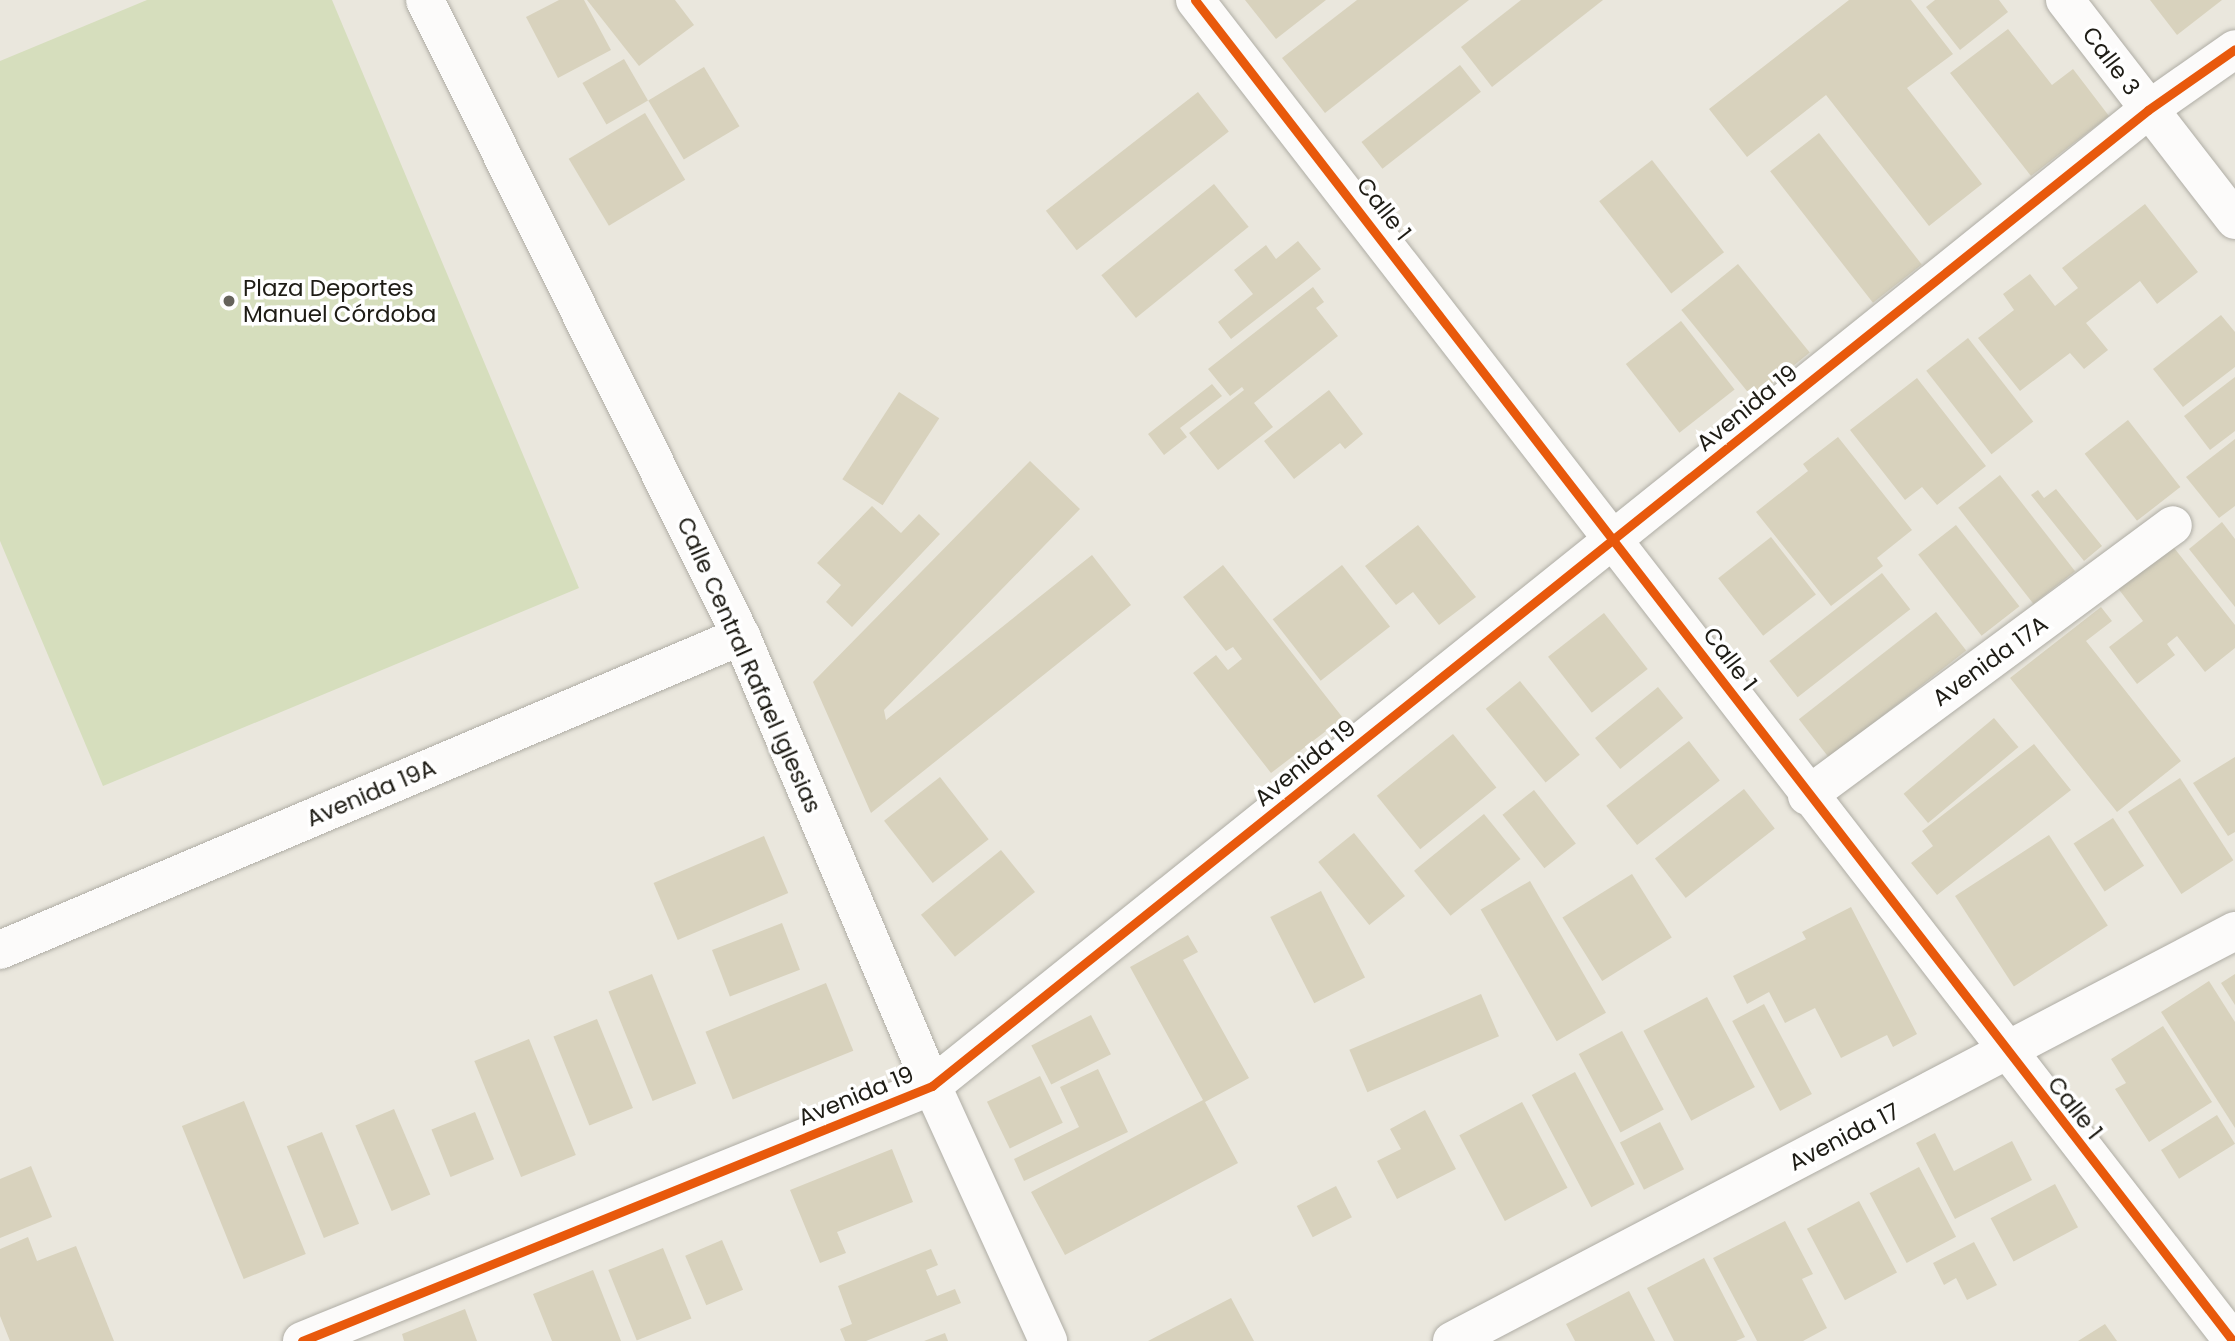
<!DOCTYPE html>
<meta charset="utf-8">
<style>
body{margin:0}
#map{position:relative;width:2235px;height:1341px;overflow:hidden;background:#eae7dd;font-family:Poppins,sans-serif}
div>[style]{position:absolute}
[style*='--x']{left:calc(var(--x)*1px);top:calc(var(--y)*1px);width:calc(var(--w)*1px);rotate:calc(var(--a)*1deg)}
.green>*{inset:0;background:#d6debd}
.building>*{inset:0;background:#d8d2bd;transform-origin:0 0}
.roads{filter:drop-shadow(0 0 2px #afada5) drop-shadow(0 0 2px #afada5)}
.minor>*{height:38px;margin:-19px;padding:0 19px;transform-origin:19px;border-radius:19px;background:#fcfbfa}
.cycleway>*{height:9px;margin:-4.5px;padding:0 4.5px;transform-origin:4.5px;border-radius:4.5px;background:#e8590c}
.dots>*{width:19px;height:19px;translate:-50% -50%;box-sizing:border-box;border:4px solid #fff;border-radius:50%}
span{translate:-50% -50%;white-space:nowrap;text-align:center;line-height:1.15;-webkit-text-stroke:7px #fff;paint-order:stroke}
.street-label{font-size:23px;color:#1e1c15}
.poi-label{font-size:23px;color:#1e1c15}
.left{translate:0 -50%;text-align:left}
</style>
<div id="map">
<div class="green">
<div style="clip-path:polygon(147px 0,332px 0,579px 588px,103px 786px,0 541px,0 61px)"></div>
</div>
<div class="building">
<div style="clip-path:polygon(559px 0,584px 0,611px 50px,558px 78px,526px 17px)"></div>
<div style="clip-path:polygon(587px 0,675px 0,694px 25px,639px 66px)"></div>
<div style="clip-path:polygon(1245px 0,1326px 0,1276px 39px)"></div>
<div style="clip-path:polygon(1357px 0,1469px 0,1325px 113px,1282px 58px)"></div>
<div style="clip-path:polygon(1521px 0,1603px 0,1492px 87px,1461px 47px)"></div>
<div style="clip-path:polygon(1849px 0,1911px 0,1953px 54px,1907px 88px,1982px 184px,1929px 226px,1826px 95px,1747px 157px,1709px 109px)"></div>
<div style="clip-path:polygon(1935px 0,1999px 0,2008px 12px,1960px 50px,1926px 7px)"></div>
<div style="clip-path:polygon(2150px 0,2222px 0,2177px 35px)"></div>
<div style="clip-path:polygon(2008px 29px,2052px 85px,2073px 69px,2109px 116px,2031px 176px,1950px 73px)"></div>
<div style="left:624px;top:59px;width:48px;height:48px;rotate:60deg"></div>
<div style="left:1460px;top:65px;width:34px;height:125px;rotate:52deg"></div>
<div style="left:704px;top:67px;width:69px;height:65px;rotate:59deg"></div>
<div style="left:1198px;top:92px;width:50px;height:193px;rotate:52deg"></div>
<div style="left:645px;top:113px;width:78px;height:89px;rotate:59deg"></div>
<div style="left:1819px;top:133px;width:167px;height:62px;rotate:52deg"></div>
<div style="left:1652px;top:160px;width:117px;height:67px;rotate:52deg"></div>
<div style="left:1214px;top:184px;width:55px;height:145px;rotate:51deg"></div>
<div style="clip-path:polygon(2145px 204px,2198px 272px,2157px 304px,2140px 281px,2086px 323px,2108px 350px,2084px 369px,2070px 353px,2020px 391px,1978px 338px,2014px 310px,2003px 294px,2030px 274px,2055px 306px,2078px 288px,2062px 268px)"></div>
<div style="clip-path:polygon(1298px 241px,1321px 269px,1231px 339px,1218px 322px,1253px 294px,1234px 270px,1266px 245px,1276px 259px)"></div>
<div style="left:1738px;top:264px;width:114px;height:73px;rotate:51deg"></div>
<div style="clip-path:polygon(1313px 287px,1324px 302px,1316px 308px,1338px 336px,1254px 403px,1273px 427px,1218px 470px,1189px 433px,1244px 390px,1242px 387px,1230px 396px,1208px 369px)"></div>
<div style="clip-path:polygon(2221px 315px,2235px 332px,2235px 367px,2183px 407px,2153px 369px)"></div>
<div style="left:1681px;top:321px;width:87px;height:70px;rotate:52deg"></div>
<div style="left:1968px;top:338px;width:106px;height:53px;rotate:52deg"></div>
<div style="clip-path:polygon(2235px 377px,2235px 431px,2210px 450px,2184px 416px)"></div>
<div style="clip-path:polygon(1917px 378px,1986px 466px,1937px 505px,1922px 487px,1905px 500px,1850px 430px)"></div>
<div style="clip-path:polygon(1212px 384px,1222px 396px,1180px 428px,1187px 437px,1164px 455px,1148px 434px)"></div>
<div style="clip-path:polygon(1329px 390px,1363px 434px,1345px 449px,1340px 443px,1294px 479px,1264px 441px)"></div>
<div style="left:899px;top:392px;width:48px;height:104px;rotate:33deg"></div>
<div style="left:2128px;top:420px;width:85px;height:55px;rotate:52deg"></div>
<div style="clip-path:polygon(1838px 437px,1912px 530px,1877px 558px,1883px 566px,1831px 606px,1756px 512px,1808px 471px,1803px 464px)"></div>
<div style="clip-path:polygon(2235px 439px,2235px 506px,2219px 518px,2186px 477px)"></div>
<div style="clip-path:polygon(1030px 461px,1080px 509px,884px 710px,886px 720px,1092px 555px,1131px 605px,871px 813px,813px 682px)"></div>
<div style="left:2000px;top:475px;width:122px;height:53px;rotate:52deg"></div>
<div style="clip-path:polygon(2056px 489px,2102px 546px,2084px 561px,2031px 495px,2038px 490px,2044px 498px)"></div>
<div style="clip-path:polygon(872px 506px,901px 533px,919px 514px,940px 534px,852px 627px,826px 602px,841px 585px,817px 563px)"></div>
<div style="clip-path:polygon(2222px 522px,2235px 539px,2235px 607px,2189px 549px)"></div>
<div style="clip-path:polygon(1418px 525px,1476px 597px,1439px 625px,1413px 592px,1396px 605px,1365px 566px)"></div>
<div style="left:1956px;top:525px;width:103px;height:48px;rotate:52deg"></div>
<div style="left:1771px;top:537px;width:73px;height:67px;rotate:52deg"></div>
<div style="clip-path:polygon(2171px 544px,2235px 625px,2235px 648px,2205px 672px,2177px 636px,2167px 644px,2175px 655px,2137px 684px,2109px 647px,2143px 621px,2117px 587px)"></div>
<div style="clip-path:polygon(1223px 565px,1343px 718px,1271px 773px,1193px 673px,1216px 655px,1228px 670px,1242px 659px,1233px 647px,1226px 651px,1183px 597px)"></div>
<div style="left:1342px;top:565px;width:78px;height:88px;rotate:52deg"></div>
<div style="left:1882px;top:573px;width:46px;height:143px;rotate:52deg"></div>
<div style="clip-path:polygon(2101px 607px,2112px 621px,2086px 641px,2181px 761px,2117px 812px,2010px 678px)"></div>
<div style="left:1936px;top:612px;width:49px;height:174px;rotate:52deg"></div>
<div style="left:1604px;top:613px;width:71px;height:71px;rotate:52deg"></div>
<div style="left:1520px;top:681px;width:95px;height:44px;rotate:51deg"></div>
<div style="left:1658px;top:687px;width:40px;height:81px;rotate:51deg"></div>
<div style="left:1994px;top:718px;width:38px;height:118px;rotate:50deg"></div>
<div style="left:1453px;top:734px;width:69px;height:98px;rotate:51deg"></div>
<div style="left:1689px;top:741px;width:50px;height:105px;rotate:52deg"></div>
<div style="clip-path:polygon(2034px 744px,2071px 790px,1937px 895px,1911px 863px,1933px 846px,1922px 831px)"></div>
<div style="clip-path:polygon(2235px 757px,2235px 832px,2228px 836px,2193px 783px)"></div>
<div style="left:940px;top:777px;width:79px;height:71px;rotate:52deg"></div>
<div style="left:2180px;top:778px;width:98px;height:62px;rotate:57deg"></div>
<div style="left:1744px;top:789px;width:50px;height:113px;rotate:52deg"></div>
<div style="left:1534px;top:790px;width:68px;height:40px;rotate:52deg"></div>
<div style="left:1484px;top:814px;width:58px;height:90px;rotate:51deg"></div>
<div style="left:2113px;top:818px;width:57px;height:47px;rotate:57deg"></div>
<div style="left:1354px;top:833px;width:81px;height:46px;rotate:51deg"></div>
<div style="left:2049px;top:835px;width:108px;height:112px;rotate:57deg"></div>
<div style="left:764px;top:836px;width:62px;height:120px;rotate:67deg"></div>
<div style="left:1001px;top:850px;width:54px;height:103px;rotate:51deg"></div>
<div style="left:1632px;top:874px;width:75px;height:82px;rotate:58deg"></div>
<div style="left:1530px;top:881px;width:152px;height:57px;rotate:60deg"></div>
<div style="left:1321px;top:891px;width:97px;height:57px;rotate:63deg"></div>
<div style="clip-path:polygon(1851px 907px,1917px 1034px,1893px 1047px,1887px 1035px,1841px 1058px,1815px 1008px,1785px 1023px,1769px 992px,1747px 1004px,1733px 976px,1806px 939px,1802px 932px)"></div>
<div style="left:782px;top:923px;width:50px;height:75px;rotate:69deg"></div>
<div style="clip-path:polygon(1188px 935px,1198px 952px,1183px 960px,1249px 1078px,1205px 1102px,1238px 1163px,1065px 1255px,1031px 1192px,1203px 1100px,1130px 967px)"></div>
<div style="left:652px;top:974px;width:118px;height:47px;rotate:68deg"></div>
<div style="clip-path:polygon(2235px 974px,2235px 1005px,2221px 983px)"></div>
<div style="clip-path:polygon(2209px 981px,2235px 1022px,2235px 1128px,2161px 1012px)"></div>
<div style="left:826px;top:983px;width:73px;height:130px;rotate:68deg"></div>
<div style="left:1481px;top:994px;width:46px;height:143px;rotate:67deg"></div>
<div style="left:1707px;top:997px;width:102px;height:72px;rotate:62deg"></div>
<div style="left:1764px;top:1004px;width:102px;height:36px;rotate:62deg"></div>
<div style="left:1091px;top:1015px;width:44px;height:67px;rotate:63deg"></div>
<div style="left:597px;top:1019px;width:96px;height:47px;rotate:68deg"></div>
<div style="clip-path:polygon(2163px 1026px,2212px 1102px,2149px 1142px,2115px 1089px,2126px 1083px,2111px 1059px)"></div>
<div style="left:1622px;top:1031px;width:89px;height:49px;rotate:62deg"></div>
<div style="left:529px;top:1039px;width:125px;height:59px;rotate:68deg"></div>
<div style="clip-path:polygon(1098px 1069px,1128px 1132px,1024px 1181px,1014px 1159px,1079px 1127px,1060px 1087px)"></div>
<div style="left:1575px;top:1072px;width:127px;height:49px;rotate:62deg"></div>
<div style="left:1040px;top:1076px;width:52px;height:59px;rotate:64deg"></div>
<div style="left:244px;top:1101px;width:165px;height:67px;rotate:68deg"></div>
<div style="left:1522px;top:1102px;width:97px;height:71px;rotate:62deg"></div>
<div style="left:394px;top:1109px;width:93px;height:42px;rotate:67deg"></div>
<div style="clip-path:polygon(1425px 1110px,1456px 1169px,1397px 1199px,1377px 1161px,1401px 1149px,1390px 1129px)"></div>
<div style="left:475px;top:1112px;width:51px;height:47px;rotate:68deg"></div>
<div style="left:2217px;top:1115px;width:34px;height:66px;rotate:58deg"></div>
<div style="left:1660px;top:1122px;width:53px;height:45px;rotate:63deg"></div>
<div style="left:322px;top:1132px;width:99px;height:38px;rotate:68deg"></div>
<div style="clip-path:polygon(1935px 1133px,1954px 1171px,2012px 1141px,2032px 1180px,1955px 1219px,1916px 1143px)"></div>
<div style="clip-path:polygon(892px 1149px,913px 1202px,837px 1232px,846px 1253px,820px 1263px,790px 1190px)"></div>
<div style="clip-path:polygon(31px 1166px,52px 1217px,0 1238px,0 1179px)"></div>
<div style="left:1919px;top:1167px;width:79px;height:56px;rotate:62deg"></div>
<div style="left:2055px;top:1184px;width:49px;height:73px;rotate:62deg"></div>
<div style="left:1336px;top:1186px;width:35px;height:44px;rotate:63deg"></div>
<div style="left:1859px;top:1201px;width:81px;height:59px;rotate:62deg"></div>
<div style="clip-path:polygon(1785px 1221px,1813px 1274px,1802px 1279px,1827px 1328px,1803px 1341px,1757px 1341px,1713px 1258px)"></div>
<div style="clip-path:polygon(28px 1237px,37px 1261px,76px 1246px,114px 1341px,10px 1341px,0 1316px,0 1249px)"></div>
<div style="left:722px;top:1240px;width:54px;height:40px;rotate:67deg"></div>
<div style="clip-path:polygon(1974px 1242px,1997px 1285px,1967px 1300px,1956px 1278px,1944px 1285px,1933px 1263px)"></div>
<div style="left:663px;top:1248px;width:76px;height:59px;rotate:68deg"></div>
<div style="clip-path:polygon(931px 1249px,938px 1265px,926px 1270px,937px 1296px,955px 1289px,961px 1303px,866px 1341px,845px 1341px,840px 1329px,852px 1324px,838px 1286px)"></div>
<div style="clip-path:polygon(1704px 1258px,1745px 1337px,1736px 1341px,1674px 1341px,1647px 1288px)"></div>
<div style="clip-path:polygon(593px 1270px,621px 1341px,552px 1341px,533px 1294px)"></div>
<div style="clip-path:polygon(1629px 1291px,1655px 1341px,1575px 1341px,1566px 1324px)"></div>
<div style="clip-path:polygon(1231px 1298px,1254px 1341px,1148px 1341px)"></div>
<div style="clip-path:polygon(465px 1309px,477px 1341px,404px 1341px,402px 1334px)"></div>
<div style="clip-path:polygon(2105px 1324px,2117px 1341px,2078px 1341px)"></div>
<div style="clip-path:polygon(945px 1333px,948px 1341px,924px 1341px)"></div>
</div>
<div class="roads">
<div class="minor">
<div style="--x:425;--y:0;--w:710;--a:63.58"></div>
<div style="--x:741;--y:636;--w:489;--a:67"></div>
<div style="--x:932;--y:1086;--w:280;--a:65.5"></div>
<div style="--x:1195;--y:0;--w:1696;--a:52.26"></div>
<div style="--x:2065;--y:0;--w:278;--a:52.3"></div>
<div style="--x:1807;--y:796;--w:455;--a:-36.5"></div>
<div style="--x:0;--y:950;--w:805;--a:-22.96"></div>
<div style="--x:302;--y:1341;--w:680;--a:-22.04"></div>
<div style="--x:932;--y:1086;--w:1559;--a:-38.75"></div>
<div style="--x:2148;--y:110;--w:106;--a:-35"></div>
<div style="--x:1452;--y:1341;--w:884;--a:-27.64"></div>
</div>
</div>
<div class="cycleway">
<div style="--x:1195;--y:0;--w:1696;--a:52.26"></div>
<div style="--x:302;--y:1341;--w:680;--a:-22.04"></div>
<div style="--x:932;--y:1086;--w:1559;--a:-38.75"></div>
<div style="--x:2148;--y:110;--w:106;--a:-35"></div>
</div>
<div class="dots">
<div style="left:229px;top:301px;background:#65635b"></div>
</div>
<div class="street-label">
<span style="left:2111px;top:61px;rotate:53deg">Calle 3</span>
<span style="left:1384px;top:209px;rotate:52deg">Calle 1</span>
<span style="left:1747px;top:408px;rotate:-39deg">Avenida 19</span>
<span style="left:1730px;top:659px;rotate:53deg">Calle 1</span>
<span style="left:1990px;top:661px;rotate:-36deg">Avenida 17A</span>
<span style="left:749px;top:665px;rotate:66deg">Calle Central Rafael Iglesias</span>
<span style="left:1305px;top:763px;rotate:-39deg">Avenida 19</span>
<span style="left:371px;top:793px;rotate:-23deg">Avenida 19A</span>
<span style="left:856px;top:1096px;rotate:-22deg">Avenida 19</span>
<span style="left:2075px;top:1108px;rotate:52deg">Calle 1</span>
<span style="left:1844px;top:1137px;rotate:-27deg">Avenida 17</span>
</div>
<div class="poi-label">
<span class="left" style="left:243px;top:301px">Plaza Deportes<br>Manuel Córdoba</span>
</div>
</div>
